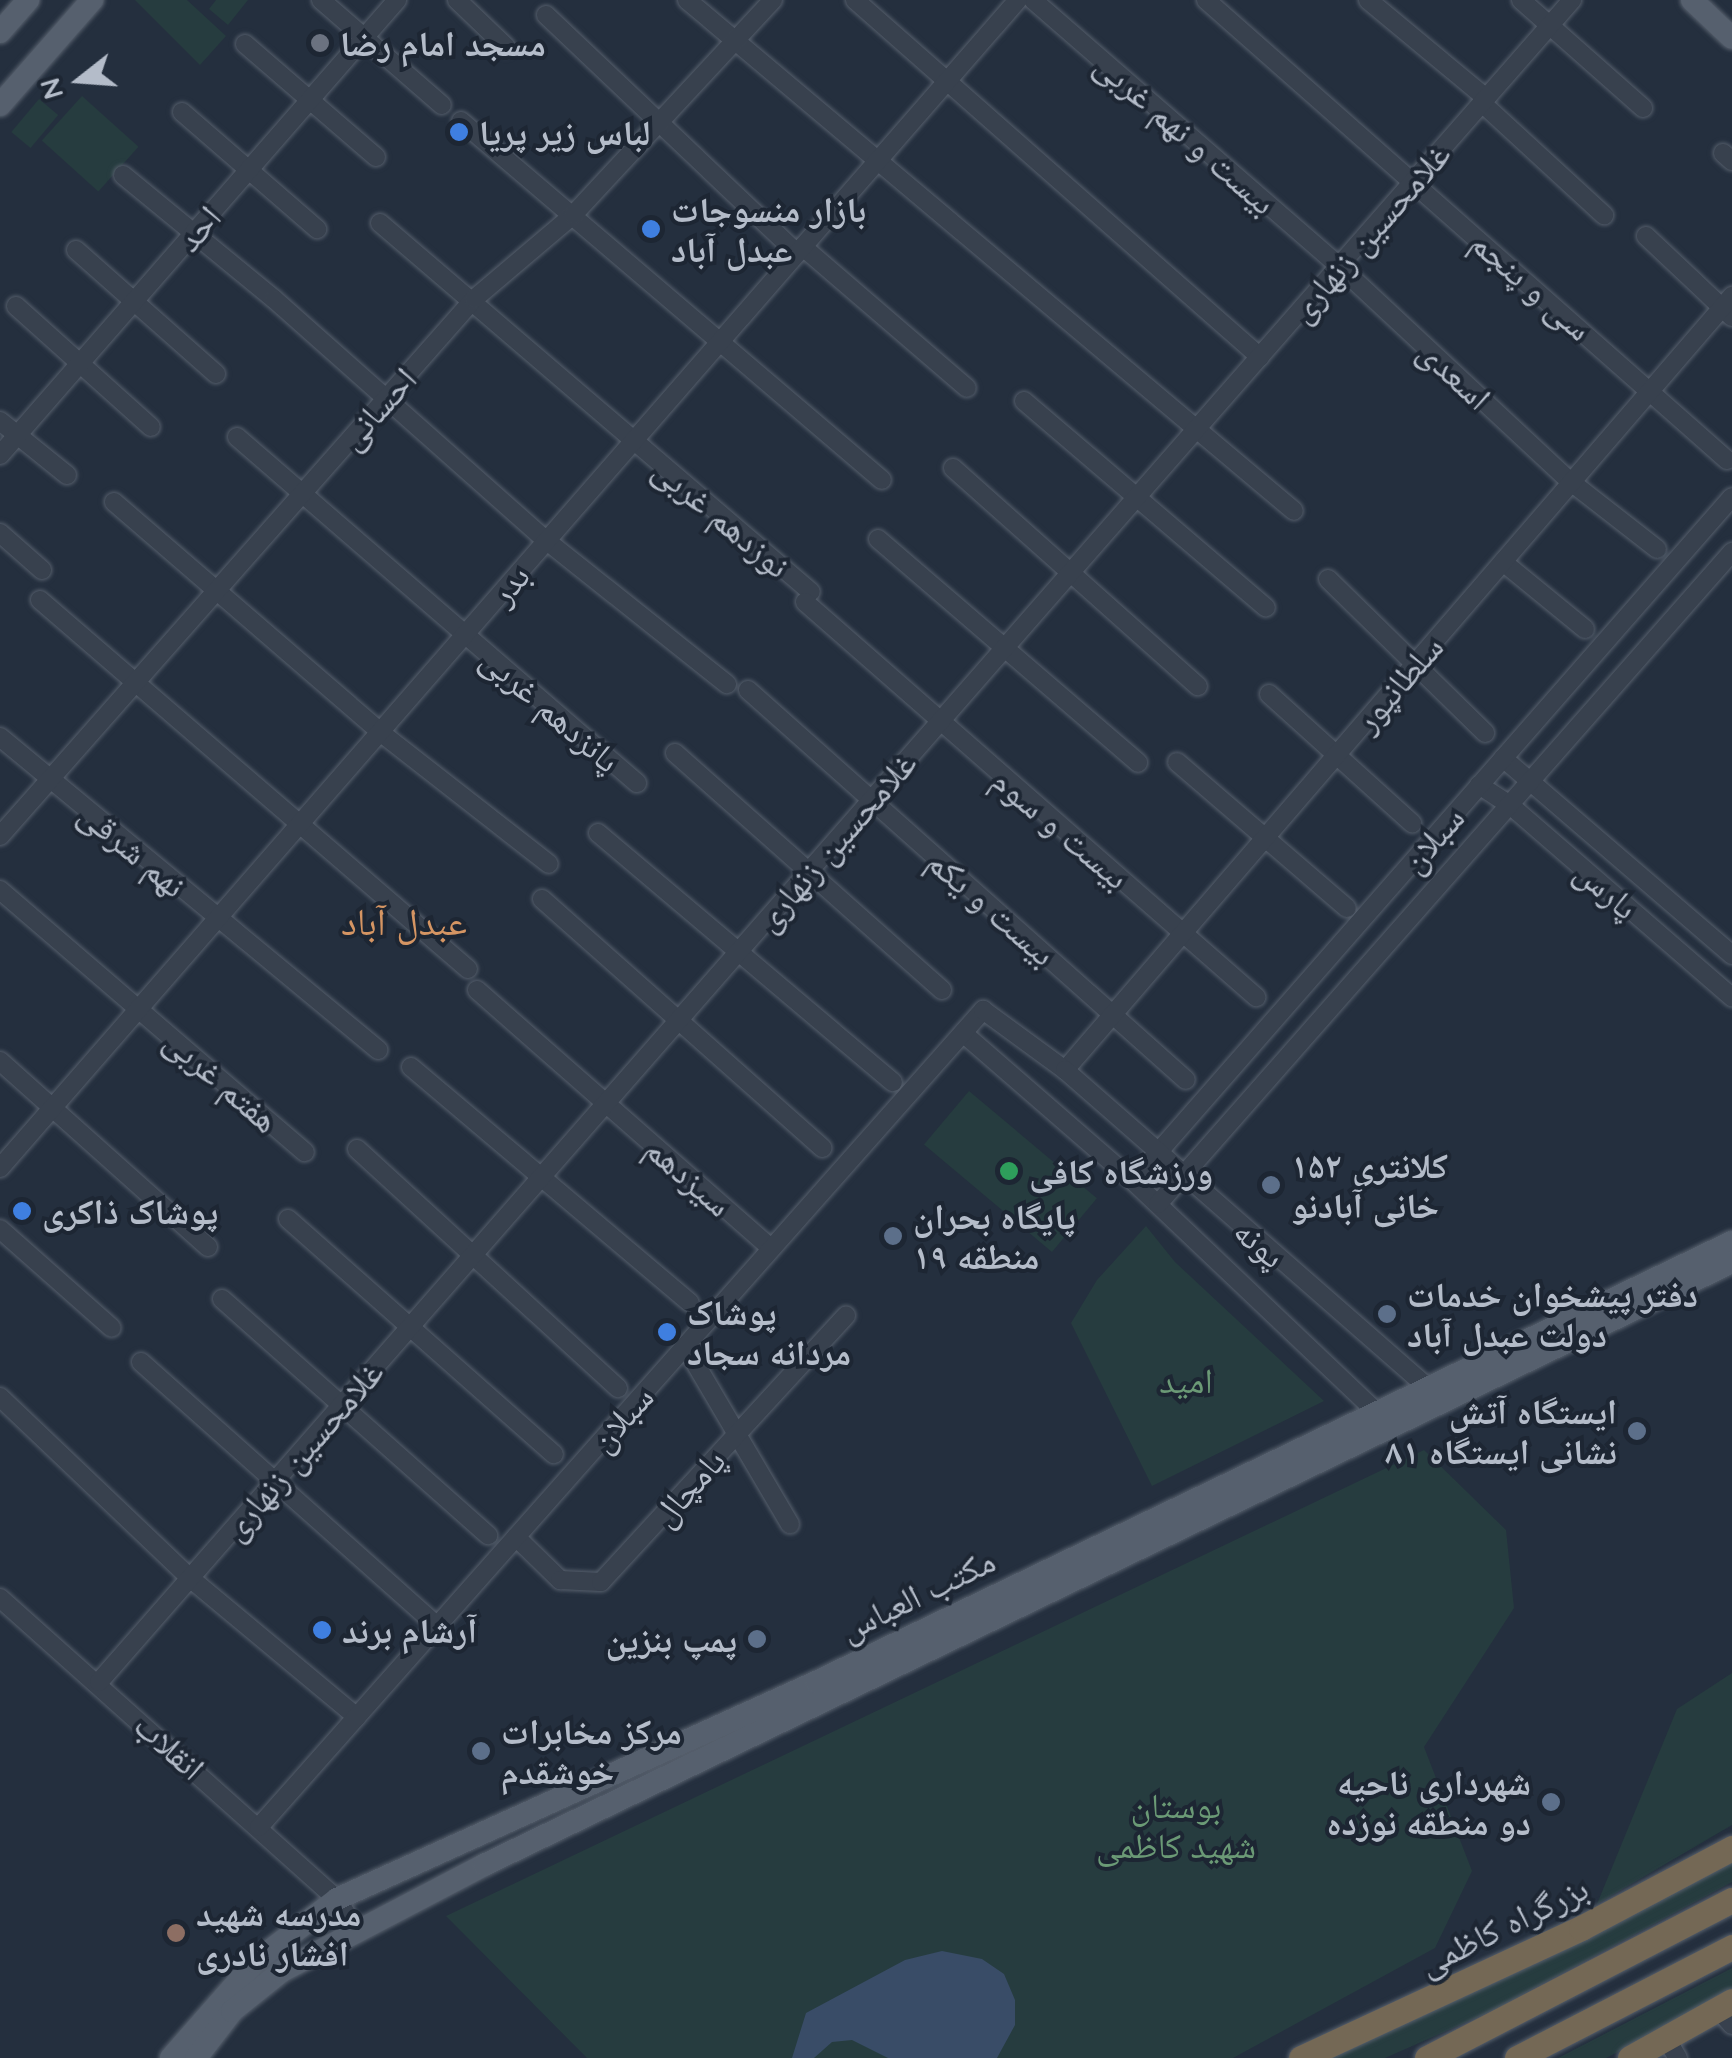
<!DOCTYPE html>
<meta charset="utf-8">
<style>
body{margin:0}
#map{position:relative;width:1732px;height:2058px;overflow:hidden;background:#242f3e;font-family:Quicksand,"Noto Naskh Arabic",sans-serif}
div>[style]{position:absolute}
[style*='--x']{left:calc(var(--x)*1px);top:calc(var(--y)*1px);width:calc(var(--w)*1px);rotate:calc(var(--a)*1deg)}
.green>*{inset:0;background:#263c3f;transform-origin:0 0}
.water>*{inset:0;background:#394c67}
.roads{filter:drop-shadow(0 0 2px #565f6c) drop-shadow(0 0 2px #565f6c)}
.minor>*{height:18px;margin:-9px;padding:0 9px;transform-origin:9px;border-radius:9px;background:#38414e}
.major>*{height:22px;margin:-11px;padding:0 11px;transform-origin:11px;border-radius:11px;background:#56606e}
.highway>*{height:25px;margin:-12.5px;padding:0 12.5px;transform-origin:12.5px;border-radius:12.5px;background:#746855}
.dots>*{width:28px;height:28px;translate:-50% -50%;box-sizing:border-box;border:5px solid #1d2633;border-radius:50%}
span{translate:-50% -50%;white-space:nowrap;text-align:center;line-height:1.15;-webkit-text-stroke:8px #1d2633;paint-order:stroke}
.poi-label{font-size:35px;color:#b4bcc9;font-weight:700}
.left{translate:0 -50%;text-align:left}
.right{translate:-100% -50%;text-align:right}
.street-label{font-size:35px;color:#b4bcc9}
.park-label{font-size:35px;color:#6b9a76}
.neighbourhood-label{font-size:38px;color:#d59563}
.north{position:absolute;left:30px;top:30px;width:100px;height:100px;-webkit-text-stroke:8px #1d2633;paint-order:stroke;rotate:253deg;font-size:28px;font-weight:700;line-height:40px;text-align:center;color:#b4bcc9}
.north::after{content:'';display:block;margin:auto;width:35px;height:45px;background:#b4bcc9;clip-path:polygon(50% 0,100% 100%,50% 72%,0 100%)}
</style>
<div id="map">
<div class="green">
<div style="clip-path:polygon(135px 0,187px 0,226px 36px,200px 65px)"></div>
<div style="clip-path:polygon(216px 0,248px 0,228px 25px,209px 9px)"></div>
<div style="left:82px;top:96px;width:76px;height:60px;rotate:42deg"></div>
<div style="left:39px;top:99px;width:25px;height:43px;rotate:40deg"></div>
<div style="left:969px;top:1091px;width:167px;height:70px;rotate:40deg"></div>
<div style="clip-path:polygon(1146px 1226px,1175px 1262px,1324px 1401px,1152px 1486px,1071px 1323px,1097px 1280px)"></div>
<div style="clip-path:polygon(1424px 1450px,1506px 1530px,1514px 1608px,1424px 1747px,1472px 1871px,1435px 1948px,1233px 2058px,587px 2058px,446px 1916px)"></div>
<div style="clip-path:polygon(1732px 1673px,1732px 1825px,1597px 1904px,1677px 1709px)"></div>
<div style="clip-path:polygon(1732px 1858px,1732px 1882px,1494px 2010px,1385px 2058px,1325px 2058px,1553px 1956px)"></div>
<div style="clip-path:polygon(1732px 1968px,1732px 1989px,1640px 2041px,1606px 2058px,1558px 2058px)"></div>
</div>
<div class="water">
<div style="clip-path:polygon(942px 1951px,982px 1959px,1004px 1974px,1015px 2000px,1015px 2025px,997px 2058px,888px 2058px,852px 2040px,832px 2042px,814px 2058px,792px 2058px,806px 2013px,905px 1960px)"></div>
</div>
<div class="roads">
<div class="minor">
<div style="--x:321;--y:0;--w:160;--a:41"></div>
<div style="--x:457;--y:0;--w:68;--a:43.8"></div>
<div style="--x:687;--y:0;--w:793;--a:40.09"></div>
<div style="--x:855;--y:0;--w:540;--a:41.4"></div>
<div style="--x:1033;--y:0;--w:405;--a:41"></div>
<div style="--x:1339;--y:266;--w:317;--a:43"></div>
<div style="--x:1571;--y:482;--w:109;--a:37.9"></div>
<div style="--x:1206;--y:0;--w:695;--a:41.44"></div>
<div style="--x:1368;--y:0;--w:153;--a:39.7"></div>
<div style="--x:1521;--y:0;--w:163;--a:41.5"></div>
<div style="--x:546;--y:15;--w:346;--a:43.5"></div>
<div style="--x:245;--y:44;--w:173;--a:40.8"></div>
<div style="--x:1482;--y:103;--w:166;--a:42.6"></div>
<div style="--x:182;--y:112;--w:179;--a:40.9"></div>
<div style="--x:461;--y:121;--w:553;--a:40.46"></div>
<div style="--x:1723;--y:153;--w:12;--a:42"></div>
<div style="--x:123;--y:175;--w:195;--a:39.4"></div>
<div style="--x:274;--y:299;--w:365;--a:41.6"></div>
<div style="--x:547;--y:541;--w:230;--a:38.5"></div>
<div style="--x:380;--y:223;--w:567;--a:40.57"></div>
<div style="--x:1646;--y:236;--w:118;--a:43.3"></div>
<div style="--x:803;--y:247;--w:216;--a:40.7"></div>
<div style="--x:76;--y:250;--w:187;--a:41.5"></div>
<div style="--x:16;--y:306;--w:181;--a:41.9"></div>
<div style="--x:1024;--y:401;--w:318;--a:40.5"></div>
<div style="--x:0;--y:421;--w:86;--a:38.9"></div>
<div style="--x:237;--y:437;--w:529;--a:40.86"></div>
<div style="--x:0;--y:455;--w:604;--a:-48.89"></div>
<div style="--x:953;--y:468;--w:328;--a:41.7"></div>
<div style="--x:114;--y:502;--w:352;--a:40.8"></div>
<div style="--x:380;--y:732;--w:214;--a:38"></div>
<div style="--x:0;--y:533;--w:56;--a:41.4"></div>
<div style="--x:878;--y:539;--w:343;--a:40.7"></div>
<div style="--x:1503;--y:562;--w:106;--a:39.3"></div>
<div style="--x:1328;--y:579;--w:220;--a:44.4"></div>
<div style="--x:40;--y:600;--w:565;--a:40.77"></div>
<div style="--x:805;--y:602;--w:600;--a:41.21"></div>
<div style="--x:748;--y:690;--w:586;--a:41.68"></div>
<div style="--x:1269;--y:694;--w:193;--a:42.1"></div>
<div style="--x:0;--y:737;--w:491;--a:39.6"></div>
<div style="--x:675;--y:753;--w:357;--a:41.6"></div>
<div style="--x:1503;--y:758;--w:302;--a:40.7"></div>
<div style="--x:1177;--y:762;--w:224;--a:40.7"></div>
<div style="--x:1479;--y:785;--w:37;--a:33"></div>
<div style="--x:1510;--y:805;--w:294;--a:40.9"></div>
<div style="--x:598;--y:833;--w:386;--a:40.2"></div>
<div style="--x:0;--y:836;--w:716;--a:-48.57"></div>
<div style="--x:474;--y:299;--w:130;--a:-40.3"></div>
<div style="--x:573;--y:215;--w:294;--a:-47.1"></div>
<div style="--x:0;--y:890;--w:402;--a:40.7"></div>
<div style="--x:542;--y:899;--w:375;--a:41.6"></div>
<div style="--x:477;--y:990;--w:391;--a:41.3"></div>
<div style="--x:963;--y:1033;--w:225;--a:41"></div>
<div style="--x:1133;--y:1181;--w:349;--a:43.5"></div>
<div style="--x:0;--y:1061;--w:279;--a:41.8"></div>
<div style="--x:411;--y:1067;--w:365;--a:40.2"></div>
<div style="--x:1065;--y:1070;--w:1022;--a:-49.25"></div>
<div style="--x:357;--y:1149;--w:354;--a:42.5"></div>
<div style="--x:0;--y:1168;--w:1549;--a:-48.93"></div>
<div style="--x:1133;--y:1181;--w:909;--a:-48.79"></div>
<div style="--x:1158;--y:1204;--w:869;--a:-48.64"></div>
<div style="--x:288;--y:1219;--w:355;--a:41.5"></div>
<div style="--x:0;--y:1229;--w:149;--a:41.5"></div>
<div style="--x:222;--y:1299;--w:356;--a:41.6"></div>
<div style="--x:685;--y:1346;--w:207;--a:59.5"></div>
<div style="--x:141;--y:1362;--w:397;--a:41.7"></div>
<div style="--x:0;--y:1397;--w:262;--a:43.6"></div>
<div style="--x:190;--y:1578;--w:217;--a:39.8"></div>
<div style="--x:516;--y:1537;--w:62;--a:44.3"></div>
<div style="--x:560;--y:1580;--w:41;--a:2.8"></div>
<div style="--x:601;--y:1582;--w:362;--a:-47.4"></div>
<div style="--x:0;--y:1598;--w:452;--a:41.8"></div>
<div style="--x:337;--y:1899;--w:39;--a:58"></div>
<div style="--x:99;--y:1682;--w:2236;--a:-48.79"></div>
<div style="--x:259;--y:1827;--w:1092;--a:-48.45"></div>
<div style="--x:983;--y:1010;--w:102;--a:36.2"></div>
<div style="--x:1065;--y:1070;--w:490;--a:41.2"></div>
<div style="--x:1719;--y:2010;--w:20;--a:49"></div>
<div style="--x:1667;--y:2040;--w:21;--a:59"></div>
</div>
<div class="major">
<div style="--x:1692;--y:0;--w:55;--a:43.5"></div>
<div style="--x:0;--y:32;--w:43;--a:-48.8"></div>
<div style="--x:0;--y:105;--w:140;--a:-48.8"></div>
<div style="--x:171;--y:2058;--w:128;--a:-48.8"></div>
<div style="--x:255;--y:1962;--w:103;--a:-37.5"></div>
<div style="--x:337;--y:1899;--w:526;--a:-24.37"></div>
<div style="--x:816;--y:1682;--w:1016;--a:-25.66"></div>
<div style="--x:196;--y:2058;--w:59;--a:-52.5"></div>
<div style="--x:232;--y:2011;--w:64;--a:-38.7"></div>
<div style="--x:282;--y:1971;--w:228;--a:-27.7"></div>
<div style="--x:484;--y:1865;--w:1386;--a:-25.79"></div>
</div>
<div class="highway">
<div style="--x:1301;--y:2058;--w:309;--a:-24.9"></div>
<div style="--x:1581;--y:1928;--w:171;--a:-27.9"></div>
<div style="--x:1427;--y:2058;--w:343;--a:-27.4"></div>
<div style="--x:1517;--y:2058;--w:242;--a:-27.3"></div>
<div style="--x:1630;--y:2058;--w:117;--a:-29.2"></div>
</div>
</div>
<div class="dots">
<div style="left:320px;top:43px;background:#6b7280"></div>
<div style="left:459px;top:132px;background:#3f7fe0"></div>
<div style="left:651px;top:229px;background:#3f7fe0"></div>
<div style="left:1009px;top:1171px;background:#2e9e5b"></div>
<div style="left:1271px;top:1185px;background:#5c6f8a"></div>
<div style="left:22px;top:1211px;background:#3f7fe0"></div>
<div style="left:893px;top:1236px;background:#5c6f8a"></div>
<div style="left:1387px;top:1314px;background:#5c6f8a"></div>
<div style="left:667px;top:1332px;background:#3f7fe0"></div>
<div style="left:1637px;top:1431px;background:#5c6f8a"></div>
<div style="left:322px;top:1630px;background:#3f7fe0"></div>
<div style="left:757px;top:1639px;background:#5c6f8a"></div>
<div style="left:481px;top:1751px;background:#5c6f8a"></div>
<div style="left:1551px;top:1802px;background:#5c6f8a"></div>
<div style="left:176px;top:1933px;background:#8d6e63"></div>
</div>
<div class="poi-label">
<span class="left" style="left:340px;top:43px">مسجد امام رضا</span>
<span class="left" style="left:479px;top:132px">لباس زیر پریا</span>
<span class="left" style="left:671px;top:229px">بازار منسوجات<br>عبدل آباد</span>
<span class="left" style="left:1291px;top:1185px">کلانتری ۱۵۲<br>خانی آبادنو</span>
<span class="left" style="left:1029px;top:1171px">ورزشگاه کافی</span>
<span class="left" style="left:42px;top:1211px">پوشاک ذاکری</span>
<span class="left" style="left:913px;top:1236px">پایگاه بحران<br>منطقه ۱۹</span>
<span class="left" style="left:1407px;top:1314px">دفتر پیشخوان خدمات<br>دولت عبدل آباد</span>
<span class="left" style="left:687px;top:1332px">پوشاک<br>مردانه سجاد</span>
<span class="right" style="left:1617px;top:1431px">ایستگاه آتش<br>نشانی ایستگاه ۸۱</span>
<span class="left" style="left:342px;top:1630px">آرشام برند</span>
<span class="right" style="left:737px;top:1639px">پمپ بنزین</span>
<span class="left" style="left:501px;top:1751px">مرکز مخابرات<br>خوشقدم</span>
<span class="right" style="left:1531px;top:1802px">شهرداری ناحیه<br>دو منطقه نوزده</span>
<span class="left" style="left:196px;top:1933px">مدرسه شهید<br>افشار نادری</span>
</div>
<div class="street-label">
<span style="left:1186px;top:133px;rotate:41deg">بیست و نهم غربی</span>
<span style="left:198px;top:228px;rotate:-49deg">احد</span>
<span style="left:1369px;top:232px;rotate:-49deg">غلامحسین زنهاری</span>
<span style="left:1532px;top:285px;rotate:41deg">سی و پنجم</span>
<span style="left:1455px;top:374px;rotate:43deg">اسعدی</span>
<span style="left:377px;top:408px;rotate:-48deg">احسانی</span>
<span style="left:722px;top:517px;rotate:40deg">نوزدهم غربی</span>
<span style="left:509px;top:584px;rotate:-49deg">بدر</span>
<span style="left:1398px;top:683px;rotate:-49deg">سلطانپور</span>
<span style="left:551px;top:709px;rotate:41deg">پانزدهم غربی</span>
<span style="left:1061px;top:828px;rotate:40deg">بیست و سوم</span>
<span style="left:1432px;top:839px;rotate:-49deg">سبلان</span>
<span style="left:835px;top:841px;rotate:-49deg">غلامحسین زنهاری</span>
<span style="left:133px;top:849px;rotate:40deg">نهم شرقی</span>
<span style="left:1607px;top:889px;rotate:41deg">پارس</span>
<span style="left:992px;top:907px;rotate:41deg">بیست و یکم</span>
<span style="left:222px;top:1080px;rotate:41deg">هفتم غربی</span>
<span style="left:689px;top:1176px;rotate:41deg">سیزدهم</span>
<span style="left:1260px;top:1243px;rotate:41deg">پونه</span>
<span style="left:621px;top:1418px;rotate:-48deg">سبلان</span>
<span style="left:302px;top:1450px;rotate:-49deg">غلامحسین زنهاری</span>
<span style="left:688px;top:1487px;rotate:-48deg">پامچال</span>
<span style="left:917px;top:1594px;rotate:-26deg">مکتب العباس</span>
<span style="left:170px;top:1746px;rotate:42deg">انقلاب</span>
<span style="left:1503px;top:1925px;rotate:-26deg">بزرگراه کاظمی</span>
</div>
<div class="park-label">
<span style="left:1186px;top:1380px">امید</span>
<span style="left:1176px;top:1825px">بوستان<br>شهید کاظمی</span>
</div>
<div class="neighbourhood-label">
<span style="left:404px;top:922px">عبدل آباد</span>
</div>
<div class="north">N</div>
</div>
